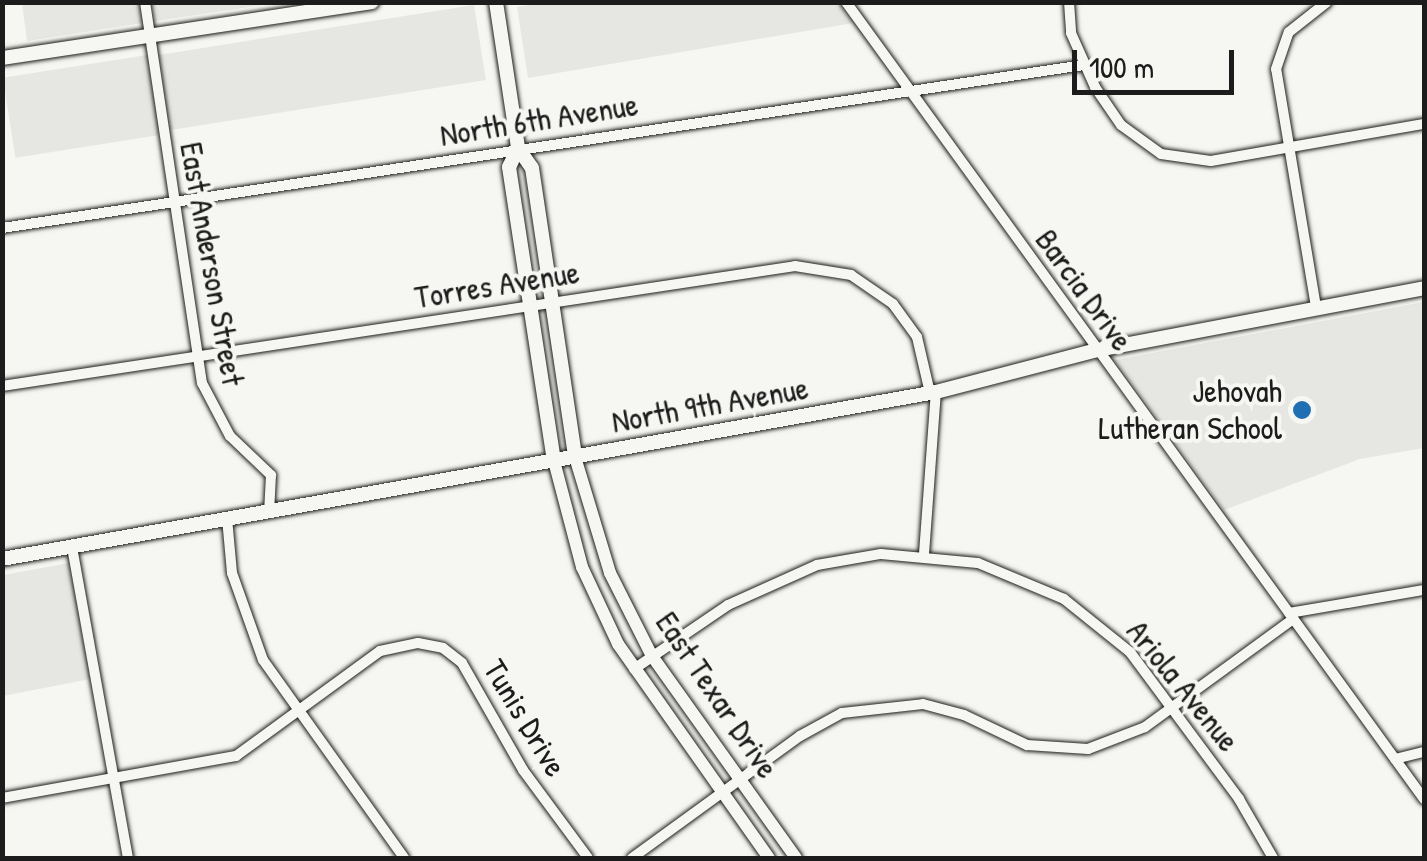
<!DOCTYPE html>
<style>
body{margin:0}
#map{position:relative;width:1427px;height:861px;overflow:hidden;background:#f6f6f2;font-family:"Patrick Hand",sans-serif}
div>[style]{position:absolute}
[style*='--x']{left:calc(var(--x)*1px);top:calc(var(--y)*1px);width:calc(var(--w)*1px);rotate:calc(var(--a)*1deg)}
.built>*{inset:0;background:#e6e6e2;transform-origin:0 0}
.roads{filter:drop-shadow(0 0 2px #1c1c1c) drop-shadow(0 0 2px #1c1c1c)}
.minor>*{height:10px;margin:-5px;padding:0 5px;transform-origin:5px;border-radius:5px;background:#f6f6f2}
.tertiary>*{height:12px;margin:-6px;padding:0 6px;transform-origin:6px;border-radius:6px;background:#f6f6f2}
.secondary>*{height:14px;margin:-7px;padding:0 7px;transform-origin:7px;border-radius:7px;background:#f6f6f2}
.dots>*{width:28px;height:28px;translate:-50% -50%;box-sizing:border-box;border:5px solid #f6f6f2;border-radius:50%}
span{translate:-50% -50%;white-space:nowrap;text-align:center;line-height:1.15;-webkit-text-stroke:8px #f6f6f2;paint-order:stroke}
.street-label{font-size:32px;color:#1c1c1c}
.poi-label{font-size:32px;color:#1c1c1c}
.right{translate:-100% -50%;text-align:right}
.frame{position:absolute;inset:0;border:5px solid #1c1c1c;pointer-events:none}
.scale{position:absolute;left:1072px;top:50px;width:162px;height:45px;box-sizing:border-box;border:5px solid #1c1c1c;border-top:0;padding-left:12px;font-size:30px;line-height:35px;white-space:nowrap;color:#1c1c1c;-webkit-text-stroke:8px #f6f6f2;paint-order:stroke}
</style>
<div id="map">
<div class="built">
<div style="clip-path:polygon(152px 2px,276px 2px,276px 3px,155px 21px)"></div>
<div style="clip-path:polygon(22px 3px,139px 3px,142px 23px,27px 41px)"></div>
<div style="clip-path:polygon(543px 3px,838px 3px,853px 23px,528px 78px,517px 7px)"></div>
<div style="left:474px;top:5px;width:76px;height:319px;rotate:81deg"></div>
<div style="left:147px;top:55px;width:81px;height:146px;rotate:81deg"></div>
<div style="clip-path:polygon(1424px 302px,1424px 448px,1360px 459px,1224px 510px,1115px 360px)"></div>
<div style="clip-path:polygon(69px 563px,90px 679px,3px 696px,3px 575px)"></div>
</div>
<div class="roads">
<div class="minor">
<div style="--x:145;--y:2;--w:385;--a:81.5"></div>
<div style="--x:202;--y:383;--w:60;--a:62.2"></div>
<div style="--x:230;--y:436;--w:57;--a:43.6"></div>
<div style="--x:271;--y:475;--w:35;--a:93"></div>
<div style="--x:846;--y:2;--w:985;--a:54.05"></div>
<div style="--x:1069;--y:2;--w:31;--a:86"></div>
<div style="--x:1071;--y:33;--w:59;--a:66"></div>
<div style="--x:1095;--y:87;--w:46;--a:55.6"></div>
<div style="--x:1121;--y:125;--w:49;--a:35.9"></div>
<div style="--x:1161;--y:154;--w:50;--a:8"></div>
<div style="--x:1211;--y:161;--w:216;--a:-9.9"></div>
<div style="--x:2;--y:228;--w:1094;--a:-8.57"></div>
<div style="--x:1316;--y:307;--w:241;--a:-99.5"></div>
<div style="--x:1276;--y:69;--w:39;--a:-71"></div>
<div style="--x:1289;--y:32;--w:48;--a:-38.3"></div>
<div style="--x:2;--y:386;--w:802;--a:-8.6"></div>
<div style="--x:795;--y:266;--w:57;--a:9.1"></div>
<div style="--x:851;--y:275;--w:51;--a:34.6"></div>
<div style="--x:893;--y:304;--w:41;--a:54"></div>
<div style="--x:917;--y:337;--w:57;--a:76.9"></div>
<div style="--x:227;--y:518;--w:55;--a:84.8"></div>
<div style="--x:232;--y:573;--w:92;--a:70.4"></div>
<div style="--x:263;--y:660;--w:243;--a:54.5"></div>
<div style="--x:72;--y:547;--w:316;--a:79.8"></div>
<div style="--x:924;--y:554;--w:162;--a:-85.8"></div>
<div style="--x:1289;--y:613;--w:137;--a:-9.7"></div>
<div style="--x:634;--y:669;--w:114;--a:-34.2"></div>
<div style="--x:728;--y:605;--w:98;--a:-24.2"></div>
<div style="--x:817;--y:565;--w:65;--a:-9.8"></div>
<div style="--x:881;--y:554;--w:97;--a:5.3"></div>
<div style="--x:978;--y:563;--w:93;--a:22.7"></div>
<div style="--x:1064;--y:599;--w:85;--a:38.8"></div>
<div style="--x:1130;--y:652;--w:183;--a:53.4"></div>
<div style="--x:1239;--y:799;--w:68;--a:60"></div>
<div style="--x:1395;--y:759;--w:30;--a:-14"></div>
<div style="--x:2;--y:798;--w:238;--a:-10.2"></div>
<div style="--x:236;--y:756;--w:178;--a:-36.1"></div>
<div style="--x:380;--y:651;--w:39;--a:-12"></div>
<div style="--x:418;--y:643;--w:25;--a:11"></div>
<div style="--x:443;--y:648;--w:24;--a:38"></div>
<div style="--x:462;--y:663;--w:123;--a:60.3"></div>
<div style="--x:523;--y:770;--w:109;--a:53.5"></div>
<div style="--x:632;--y:858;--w:208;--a:-36"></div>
<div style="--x:800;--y:736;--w:48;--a:-28.7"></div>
<div style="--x:842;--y:713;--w:81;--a:-6.3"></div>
<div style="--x:923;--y:704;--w:42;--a:15"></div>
<div style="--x:964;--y:715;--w:70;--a:25.5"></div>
<div style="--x:1027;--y:745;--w:61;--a:3.8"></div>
<div style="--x:1088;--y:749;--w:61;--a:-21.1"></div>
<div style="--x:1145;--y:727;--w:183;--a:-36.1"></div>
</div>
<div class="tertiary">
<div style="--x:575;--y:457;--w:121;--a:73.2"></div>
<div style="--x:610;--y:573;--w:93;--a:63.2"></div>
<div style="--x:652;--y:656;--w:248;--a:54.5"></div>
<div style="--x:554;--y:461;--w:110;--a:75.2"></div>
<div style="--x:582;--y:567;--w:85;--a:64.9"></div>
<div style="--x:618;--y:644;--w:262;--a:54.8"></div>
</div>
<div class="secondary">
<div style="--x:496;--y:2;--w:148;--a:81.4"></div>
<div style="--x:518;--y:148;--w:24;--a:55"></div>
<div style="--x:532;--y:168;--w:292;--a:81.5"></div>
<div style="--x:2;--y:58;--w:374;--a:-8.6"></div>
<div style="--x:518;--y:148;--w:21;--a:115"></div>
<div style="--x:509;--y:167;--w:297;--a:81.3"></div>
<div style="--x:2;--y:559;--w:949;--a:-10.14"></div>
<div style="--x:936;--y:392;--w:166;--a:-14.6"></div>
<div style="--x:1097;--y:350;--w:333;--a:-10.7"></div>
</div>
</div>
<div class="dots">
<div style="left:1302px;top:410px;background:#1f6fb2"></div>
</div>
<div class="street-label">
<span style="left:539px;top:120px;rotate:-9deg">North 6th Avenue</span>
<span style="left:212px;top:264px;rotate:80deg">East Anderson Street</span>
<span style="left:497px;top:285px;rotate:-9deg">Torres Avenue</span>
<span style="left:1084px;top:290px;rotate:54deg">Barcia Drive</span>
<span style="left:710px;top:405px;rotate:-10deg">North 9th Avenue</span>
<span style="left:1183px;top:686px;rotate:51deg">Ariola Avenue</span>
<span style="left:717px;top:695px;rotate:56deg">East Texar Drive</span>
<span style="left:525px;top:718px;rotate:59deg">Tunis Drive</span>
</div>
<div class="poi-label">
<span class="right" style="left:1282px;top:410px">Jehovah<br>Lutheran School</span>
</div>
<div class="frame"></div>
<div class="scale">100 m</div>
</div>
